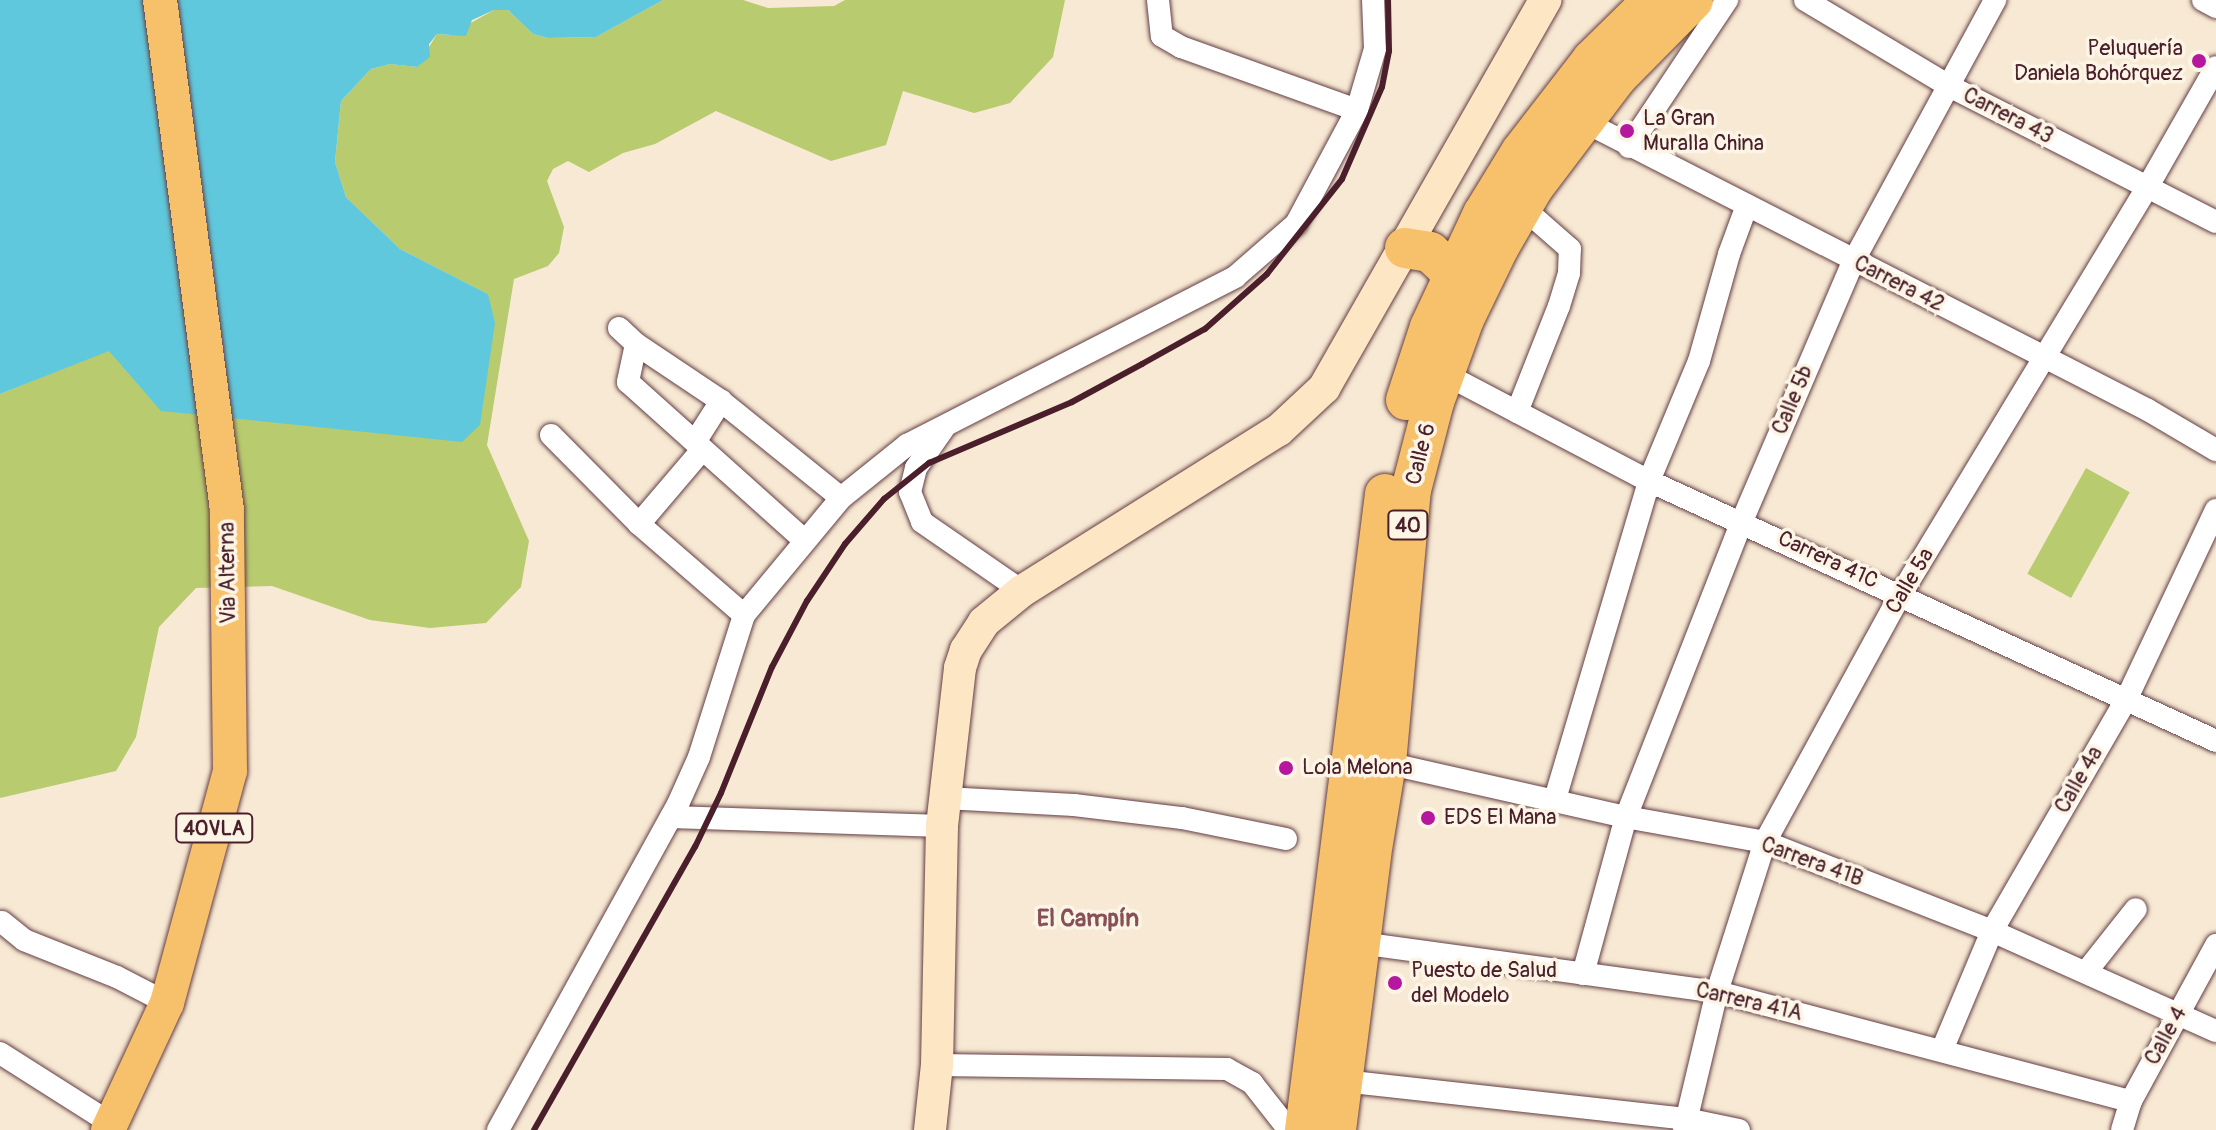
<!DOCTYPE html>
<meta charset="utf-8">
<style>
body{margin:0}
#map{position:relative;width:2216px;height:1130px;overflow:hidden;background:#f7e9d3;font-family:Pangolin,sans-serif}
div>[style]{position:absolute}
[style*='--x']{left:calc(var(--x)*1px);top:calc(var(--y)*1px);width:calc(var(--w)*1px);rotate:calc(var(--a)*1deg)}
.green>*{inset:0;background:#b8cb6f;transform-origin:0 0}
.water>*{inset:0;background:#60c8dc}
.roads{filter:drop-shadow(0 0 2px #643d44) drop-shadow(0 0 2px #643d44)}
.street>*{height:22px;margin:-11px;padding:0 11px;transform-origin:11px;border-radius:11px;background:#fff}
.secondary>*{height:32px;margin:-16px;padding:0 16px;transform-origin:16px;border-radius:16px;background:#fce6c4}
.primary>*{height:34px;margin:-17px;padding:0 17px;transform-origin:17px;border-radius:17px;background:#f7c06b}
.highway>*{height:40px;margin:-20px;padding:0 20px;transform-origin:20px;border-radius:20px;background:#f7c06b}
.rail>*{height:6px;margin:-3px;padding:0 3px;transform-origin:3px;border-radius:3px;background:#4a1f2b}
.dots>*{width:22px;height:22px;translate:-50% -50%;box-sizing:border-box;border:4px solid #fcf5e5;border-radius:50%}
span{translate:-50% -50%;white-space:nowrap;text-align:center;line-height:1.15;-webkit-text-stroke:7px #fcf5e5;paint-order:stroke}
.shield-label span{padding:2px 6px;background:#fcf5e5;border:2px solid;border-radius:6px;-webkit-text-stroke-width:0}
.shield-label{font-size:20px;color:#4a1f2b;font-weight:700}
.poi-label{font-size:22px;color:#4a1f2b}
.right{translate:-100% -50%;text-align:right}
.left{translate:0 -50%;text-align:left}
.street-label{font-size:22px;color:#4a1f2b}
.neighbourhood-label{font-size:24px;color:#865056;font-weight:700}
</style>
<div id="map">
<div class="green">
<div style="clip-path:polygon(663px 0,743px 0,768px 8px,834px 6px,845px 0,1065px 0,1053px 57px,1010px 103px,974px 113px,903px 91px,886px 145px,831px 161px,716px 111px,655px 144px,623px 153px,589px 172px,568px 161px,553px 169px,547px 181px,564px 227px,559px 253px,548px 266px,514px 279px,487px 445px,529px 541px,521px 587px,486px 623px,430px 628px,370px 620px,272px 586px,196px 588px,159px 627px,136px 737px,116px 771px,0 798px,0 394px,109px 350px,488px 294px,400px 249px,346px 197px,335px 162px,341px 101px,371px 69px,390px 64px,417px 67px,437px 34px,449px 35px,494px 10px,508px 10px,533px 34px,548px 38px,596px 37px)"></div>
<div style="left:2086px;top:468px;width:50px;height:121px;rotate:29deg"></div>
</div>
<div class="water">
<div style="clip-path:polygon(0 0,663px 0,596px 37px,548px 38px,533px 34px,508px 10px,494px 10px,472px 20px,466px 36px,437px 34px,429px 44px,430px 57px,417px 67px,390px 64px,371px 69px,341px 101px,335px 162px,346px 197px,400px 249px,488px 294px,495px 323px,480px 425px,462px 442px,161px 411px,109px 351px,0 394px)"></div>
</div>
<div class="roads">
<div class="street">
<div style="--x:1158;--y:0;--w:36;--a:84"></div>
<div style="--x:1162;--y:36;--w:22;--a:30"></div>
<div style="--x:1181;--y:47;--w:187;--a:19.7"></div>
<div style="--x:1805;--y:0;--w:170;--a:30.8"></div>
<div style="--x:1951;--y:87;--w:297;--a:27"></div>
<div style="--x:2203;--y:0;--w:15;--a:28"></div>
<div style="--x:1581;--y:120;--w:637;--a:27.09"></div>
<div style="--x:2148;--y:410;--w:79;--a:30.5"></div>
<div style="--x:1629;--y:147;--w:177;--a:-56.3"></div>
<div style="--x:619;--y:328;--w:23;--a:43"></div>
<div style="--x:636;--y:344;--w:102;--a:33.8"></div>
<div style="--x:721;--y:401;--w:154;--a:38.9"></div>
<div style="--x:636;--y:344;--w:39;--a:102"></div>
<div style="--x:628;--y:382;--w:235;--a:41.9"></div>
<div style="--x:1443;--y:373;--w:233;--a:27.7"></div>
<div style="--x:1649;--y:481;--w:624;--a:24.63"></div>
<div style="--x:1517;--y:412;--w:114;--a:-68.4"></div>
<div style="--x:1559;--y:306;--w:34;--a:-73"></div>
<div style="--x:1569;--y:273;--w:24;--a:-88"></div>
<div style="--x:1570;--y:249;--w:64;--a:-138.8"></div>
<div style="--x:944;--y:428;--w:49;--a:125"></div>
<div style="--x:916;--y:468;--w:25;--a:104"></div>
<div style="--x:910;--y:492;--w:32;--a:68"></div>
<div style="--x:922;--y:522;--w:121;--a:34.6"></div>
<div style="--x:551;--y:435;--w:125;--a:45.3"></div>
<div style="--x:639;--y:524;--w:139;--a:40.9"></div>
<div style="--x:695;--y:442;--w:49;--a:-57.6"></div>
<div style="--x:639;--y:524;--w:97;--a:-49.6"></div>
<div style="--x:1386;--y:763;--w:246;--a:12.7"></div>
<div style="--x:1626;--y:817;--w:141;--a:10.2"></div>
<div style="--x:1765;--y:842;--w:244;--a:21.4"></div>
<div style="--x:1992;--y:931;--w:245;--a:24.1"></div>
<div style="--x:945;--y:798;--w:129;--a:3.1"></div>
<div style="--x:1074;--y:805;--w:109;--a:6.9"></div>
<div style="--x:1182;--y:818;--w:106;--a:11.4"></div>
<div style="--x:1555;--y:799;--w:332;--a:-73.5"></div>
<div style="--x:1649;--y:481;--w:130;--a:-67.4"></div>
<div style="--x:1699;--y:361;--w:111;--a:-74.3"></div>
<div style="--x:1729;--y:254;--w:52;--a:-69.8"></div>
<div style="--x:671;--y:817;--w:271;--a:1.9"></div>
<div style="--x:2;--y:922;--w:28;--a:39"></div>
<div style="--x:24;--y:940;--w:100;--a:21.7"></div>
<div style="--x:117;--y:977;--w:56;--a:27.5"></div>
<div style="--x:1360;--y:943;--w:360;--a:7.8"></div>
<div style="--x:1717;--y:992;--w:428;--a:14.8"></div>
<div style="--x:2086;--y:972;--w:80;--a:-51.6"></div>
<div style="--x:1583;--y:974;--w:163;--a:-74.7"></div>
<div style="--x:1626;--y:817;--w:318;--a:-68.6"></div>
<div style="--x:1742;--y:521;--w:284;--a:-66.8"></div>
<div style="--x:1854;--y:260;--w:296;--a:-61.5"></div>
<div style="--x:1942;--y:1050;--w:129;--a:-67.2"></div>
<div style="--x:1992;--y:931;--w:269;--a:-59.9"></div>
<div style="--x:2127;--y:698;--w:208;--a:-64.7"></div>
<div style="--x:0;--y:1053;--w:133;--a:32.4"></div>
<div style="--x:937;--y:1065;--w:290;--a:0.8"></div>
<div style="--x:1227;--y:1069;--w:29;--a:29"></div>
<div style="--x:1252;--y:1083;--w:60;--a:51.8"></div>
<div style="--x:1343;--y:1081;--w:345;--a:6.3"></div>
<div style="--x:1686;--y:1119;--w:54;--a:11.7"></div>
<div style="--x:498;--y:1130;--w:372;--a:-61.1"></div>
<div style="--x:678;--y:804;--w:51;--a:-65.9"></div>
<div style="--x:699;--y:757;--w:149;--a:-72.4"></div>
<div style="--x:744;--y:615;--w:152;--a:-50.3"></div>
<div style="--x:841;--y:498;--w:85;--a:-38.8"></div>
<div style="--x:907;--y:445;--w:369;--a:-27.1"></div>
<div style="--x:1235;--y:277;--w:81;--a:-41"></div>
<div style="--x:1296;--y:224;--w:129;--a:-61.8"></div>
<div style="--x:1357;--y:110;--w:64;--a:-73.6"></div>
<div style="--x:1375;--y:49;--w:49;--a:-92.3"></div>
<div style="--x:1684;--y:1130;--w:142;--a:-76.6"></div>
<div style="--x:1717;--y:992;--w:157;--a:-72.3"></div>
<div style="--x:1765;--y:842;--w:283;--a:-61.3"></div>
<div style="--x:1901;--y:594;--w:475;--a:-58.8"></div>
<div style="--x:2147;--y:188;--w:139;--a:-60.3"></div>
<div style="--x:2122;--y:1130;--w:30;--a:-73"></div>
<div style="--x:2131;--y:1101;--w:178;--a:-61.4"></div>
</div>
<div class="secondary">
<div style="--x:930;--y:1130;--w:65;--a:-83.9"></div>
<div style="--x:937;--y:1065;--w:239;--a:-88.8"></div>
<div style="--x:942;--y:826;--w:159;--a:-83.5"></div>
<div style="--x:960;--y:668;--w:19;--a:-72"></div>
<div style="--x:966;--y:650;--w:33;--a:-57"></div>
<div style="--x:984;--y:622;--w:49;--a:-39.2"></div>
<div style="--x:1022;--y:591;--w:303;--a:-32.1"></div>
<div style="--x:1279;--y:430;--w:62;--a:-43"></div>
<div style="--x:1324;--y:388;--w:447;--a:-60.3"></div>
</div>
<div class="primary">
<div style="--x:108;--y:1130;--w:140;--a:-65.1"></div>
<div style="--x:167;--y:1003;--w:240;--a:-74.8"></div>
<div style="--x:230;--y:771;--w:261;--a:-90.7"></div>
<div style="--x:227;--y:510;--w:514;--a:-97.48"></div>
</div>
<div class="highway">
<div style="--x:1405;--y:248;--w:25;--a:9"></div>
<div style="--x:1430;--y:252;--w:25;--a:43"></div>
<div style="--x:1448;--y:269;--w:10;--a:79"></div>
<div style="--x:1406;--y:400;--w:77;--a:-71.8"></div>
<div style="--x:1430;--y:327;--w:125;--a:-64.9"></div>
<div style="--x:1483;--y:214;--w:73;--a:-58.5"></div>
<div style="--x:1521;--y:152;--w:116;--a:-52.3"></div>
<div style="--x:1592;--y:60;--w:86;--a:-44.5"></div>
<div style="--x:1305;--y:1130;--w:641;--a:-82.83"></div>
<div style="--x:1336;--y:1130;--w:277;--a:-82.7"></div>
<div style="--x:1371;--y:855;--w:93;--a:-80.7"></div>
<div style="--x:1386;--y:763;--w:274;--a:-84.8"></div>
<div style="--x:1411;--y:490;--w:91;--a:-75.4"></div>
<div style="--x:1434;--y:402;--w:88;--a:-70.1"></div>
<div style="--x:1464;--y:319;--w:80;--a:-64.1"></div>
<div style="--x:1499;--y:247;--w:68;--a:-60"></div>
<div style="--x:1533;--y:188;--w:139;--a:-52.9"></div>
<div style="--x:1617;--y:77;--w:108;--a:-45.4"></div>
</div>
</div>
<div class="rail">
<div style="--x:534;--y:1130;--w:326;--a:-60.4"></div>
<div style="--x:695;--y:847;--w:60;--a:-64.3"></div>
<div style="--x:721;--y:793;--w:136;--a:-68"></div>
<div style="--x:772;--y:667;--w:75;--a:-62.1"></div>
<div style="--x:807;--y:601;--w:69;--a:-56.3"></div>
<div style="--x:845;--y:544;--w:60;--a:-49.1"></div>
<div style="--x:884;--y:499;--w:58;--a:-38.7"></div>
<div style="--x:929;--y:463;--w:155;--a:-23.1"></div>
<div style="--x:1072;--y:402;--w:80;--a:-28.5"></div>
<div style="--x:1142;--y:364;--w:72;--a:-29.1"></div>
<div style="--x:1205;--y:329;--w:83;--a:-41.6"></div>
<div style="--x:1267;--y:274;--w:121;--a:-51.7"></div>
<div style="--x:1342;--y:179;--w:100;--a:-66.5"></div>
<div style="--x:1382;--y:87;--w:37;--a:-79"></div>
<div style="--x:1389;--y:51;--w:51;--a:-91.1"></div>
</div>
<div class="dots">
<div style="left:2199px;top:61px;background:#b5179e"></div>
<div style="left:1627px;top:131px;background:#b5179e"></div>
<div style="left:1286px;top:768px;background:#b5179e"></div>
<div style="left:1428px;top:818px;background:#b5179e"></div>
<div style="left:1395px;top:983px;background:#b5179e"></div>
</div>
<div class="shield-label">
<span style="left:1408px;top:525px">40</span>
<span style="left:214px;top:828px">40VLA</span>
</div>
<div class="poi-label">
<span class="right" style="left:2183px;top:61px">Peluquería<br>Daniela Bohórquez</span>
<span class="left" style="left:1643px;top:131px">La Gran<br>Muralla China</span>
<span class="left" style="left:1302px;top:768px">Lola Melona</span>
<span class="left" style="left:1444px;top:818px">EDS El Mana</span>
<span class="left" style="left:1411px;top:983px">Puesto de Salud<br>del Modelo</span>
</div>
<div class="street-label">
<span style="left:2008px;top:116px;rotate:27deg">Carrera 43</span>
<span style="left:1899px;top:284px;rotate:27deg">Carrera 42</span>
<span style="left:1793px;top:400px;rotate:-67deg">Calle 5b</span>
<span style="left:1421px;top:454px;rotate:-76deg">Calle 6</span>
<span style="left:1828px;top:560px;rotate:25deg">Carrera 41C</span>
<span style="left:228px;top:573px;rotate:-91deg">Via Alterna</span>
<span style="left:1910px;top:581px;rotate:-59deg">Calle 5a</span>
<span style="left:2079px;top:780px;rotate:-60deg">Calle 4a</span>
<span style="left:1812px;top:862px;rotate:20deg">Carrera 41B</span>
<span style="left:1749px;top:1002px;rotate:13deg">Carrera 41A</span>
<span style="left:2166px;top:1036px;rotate:-61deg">Calle 4</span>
</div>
<div class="neighbourhood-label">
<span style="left:1088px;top:919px">El Campín</span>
</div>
</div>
